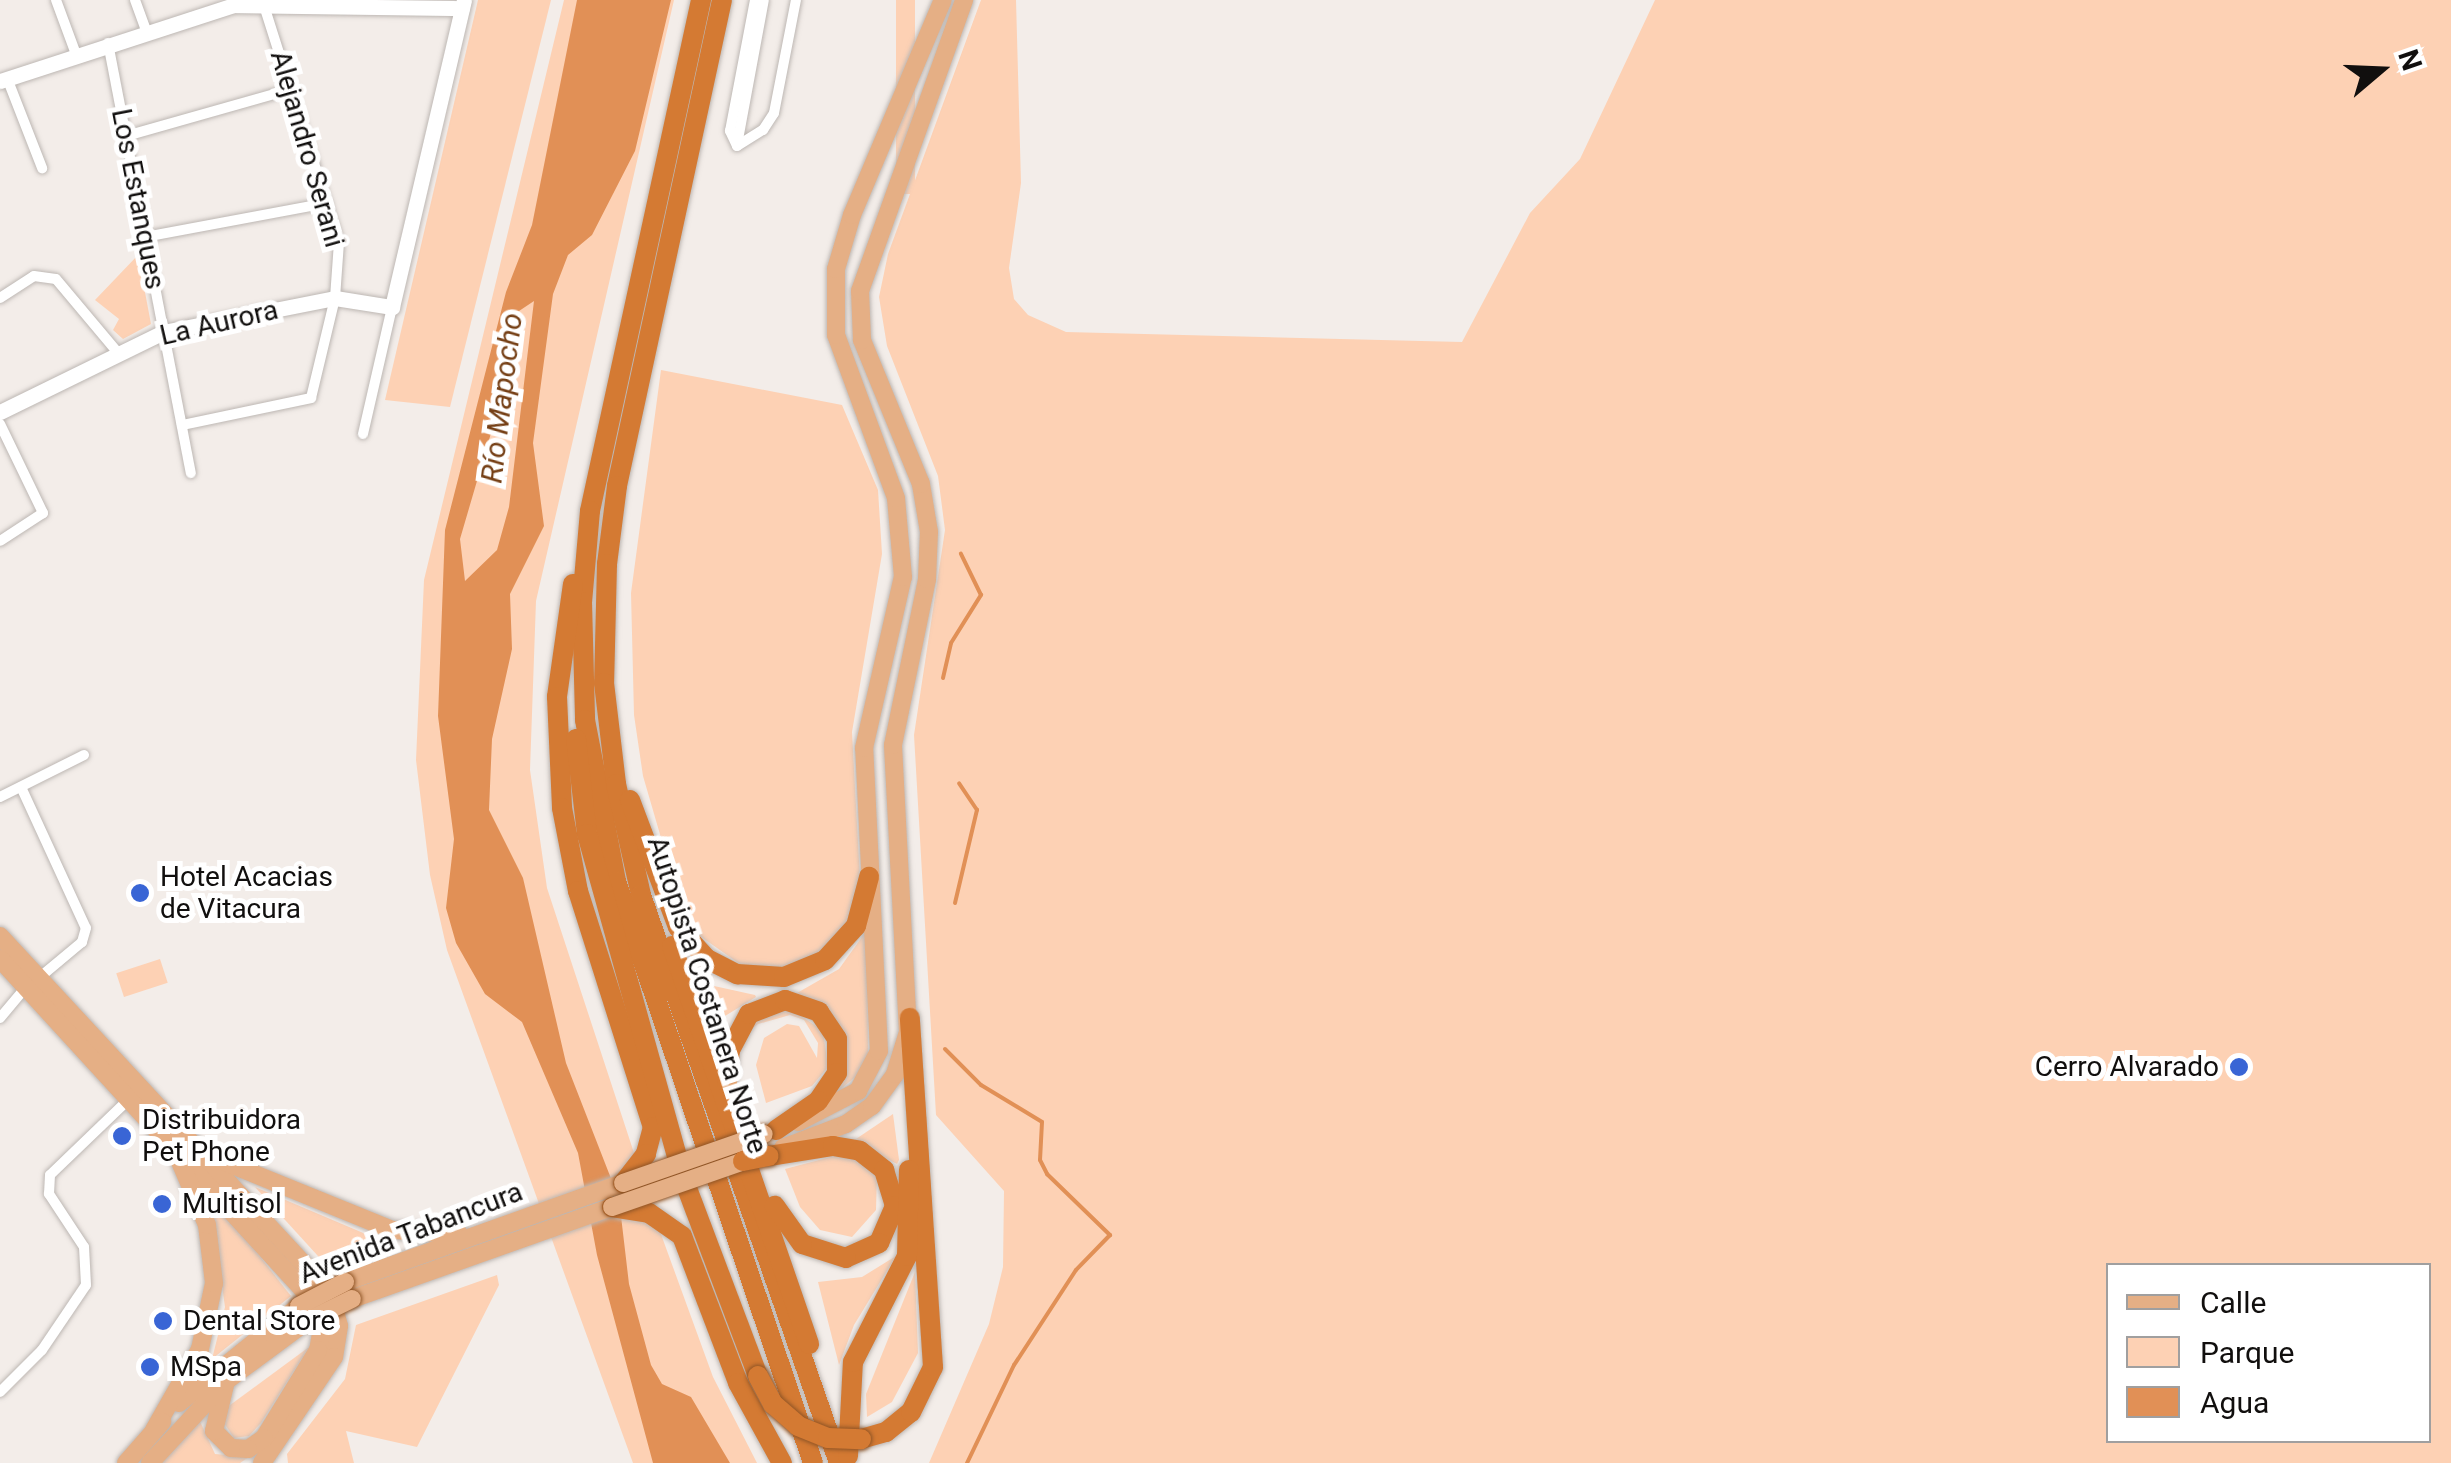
<!DOCTYPE html>
<meta charset="utf-8">
<style>
body{margin:0}
#map{position:relative;width:2451px;height:1463px;overflow:hidden;background:#f3ede9;font-family:Roboto,sans-serif}
div>[style]{position:absolute}
[style*='--x']{left:calc(var(--x)*1px);top:calc(var(--y)*1px);width:calc(var(--w)*1px);rotate:calc(var(--a)*1deg)}
.green>*{inset:0;background:#fdd1b4;transform-origin:0 0}
.water>*{inset:0;background:#e19056}
.stream>*{height:4px;margin:-2px;padding:0 2px;transform-origin:2px;border-radius:2px;background:#e19056}
.roads{filter:drop-shadow(0 0 2px #bdb7b3) drop-shadow(0 0 2px #bdb7b3)}
.street>*{height:10px;margin:-5px;padding:0 5px;transform-origin:5px;border-radius:5px;background:#fff}
.secondary>*{height:15px;margin:-7.5px;padding:0 7.5px;transform-origin:7.5px;border-radius:7.5px;background:#fff}
.primary>*{height:18px;margin:-9px;padding:0 9px;transform-origin:9px;border-radius:9px;background:#e5af85}
.highway>*{height:20px;margin:-10px;padding:0 10px;transform-origin:10px;border-radius:10px;background:#d47a33}
.bridges{filter:drop-shadow(0 0 2px #905526) drop-shadow(0 0 2px #905526)}
.primary-bridge>*{height:18px;margin:-9px;padding:0 9px;transform-origin:9px;border-radius:9px;background:#e5af85}
.highway-bridge>*{height:20px;margin:-10px;padding:0 10px;transform-origin:10px;border-radius:10px;background:#d47a33}
.dots>*{width:28px;height:28px;translate:-50% -50%;box-sizing:border-box;border:5px solid #fff;border-radius:50%}
span{translate:-50% -50%;white-space:nowrap;text-align:center;line-height:1.15;-webkit-text-stroke:10px #fff;paint-order:stroke}
.street-label{font-size:28px;color:#110f0e}
.poi-label{font-size:28px;color:#110f0e}
.left{translate:0 -50%;text-align:left}
.right{translate:-100% -50%;text-align:right}
.water-label{font-size:30px;color:#753f15;font-style:italic}
.legend{position:absolute;left:2106px;top:1263px;width:325px;height:180px;box-sizing:border-box;background:#fff;border:2px solid #a09f9f;margin:0;padding:12px 18px;list-style:none;font-size:30px;color:#110f0e}
.legend li{display:flex;align-items:center;gap:20px;height:50px}
.legend b{width:50px;border:2px solid #a09f9f}
.north{position:absolute;left:2331px;top:20px;width:100px;height:100px;-webkit-text-stroke:8px #fff;paint-order:stroke;rotate:71deg;font-size:28px;font-weight:700;line-height:40px;text-align:center;color:#110f0e}
.north::after{content:'';display:block;margin:auto;width:35px;height:45px;background:#110f0e;clip-path:polygon(50% 0,100% 100%,50% 72%,0 100%)}
</style>
<div id="map">
<div class="green">
<div style="clip-path:polygon(478px 0,551px 0,450px 407px,385px 400px)"></div>
<div style="clip-path:polygon(564px 0,674px 0,536px 601px,530px 770px,547px 888px,658px 1226px,713px 1377px,757px 1463px,633px 1463px,447px 950px,430px 875px,416px 760px,424px 580px)"></div>
<div style="left:896px;top:0;width:19px;height:194px"></div>
<div style="clip-path:polygon(evenodd,981px 0,1016px 0,1021px 183px,1009px 268px,1014px 299px,1028px 315px,1066px 332px,1462px 342px,1530px 213px,1580px 159px,1655px 0,2451px 0,2451px 1463px,929px 1463px,989px 1324px,1003px 1267px,1004px 1191px,936px 1115px,914px 735px,945px 530px,938px 476px,887px 346px,879px 297px,888px 254px,981px 0,2108px 1266px,2428px 1266px,2428px 1440px,2108px 1440px,2108px 1266px)"></div>
<div style="clip-path:polygon(138px 255px,151px 324px,123px 339px,113px 330px,119px 319px,95px 300px)"></div>
<div style="clip-path:polygon(661px 370px,842px 405px,878px 490px,882px 554px,852px 732px,860px 879px,853px 915px,828px 950px,790px 970px,744px 967px,700px 936px,673px 879px,643px 776px,634px 715px,631px 593px)"></div>
<div style="clip-path:polygon(867px 930px,868px 1054px,859px 1074px,832px 1096px,845px 1077px,847px 1045px,829px 1011px,797px 993px,839px 969px)"></div>
<div style="left:160px;top:959px;width:25px;height:46px;rotate:72deg"></div>
<div style="clip-path:polygon(714px 986px,755px 995px,756px 997px,725px 1016px)"></div>
<div style="clip-path:polygon(791px 1009px,823px 1031px,828px 1067px,812px 1086px,766px 1103px,756px 1065px,764px 1038px,787px 1024px,799px 1026px,817px 1058px,818px 1043px,804px 1020px,790px 1015px,758px 1024px,742px 1037px,755px 1020px)"></div>
<div style="clip-path:polygon(893px 1114px,899px 1160px,897px 1164px,853px 1141px)"></div>
<div style="clip-path:polygon(838px 1155px,856px 1158px,877px 1174px,876px 1210px,852px 1237px,820px 1230px,800px 1207px,785px 1169px)"></div>
<div style="clip-path:polygon(255px 1187px,375px 1238px,379px 1246px,328px 1267px)"></div>
<div style="clip-path:polygon(209px 1192px,291px 1296px,212px 1359px,225px 1307px)"></div>
<div style="clip-path:polygon(896px 1256px,854px 1325px,839px 1365px,818px 1282px,862px 1277px)"></div>
<div style="clip-path:polygon(915px 1272px,918px 1353px,892px 1402px,867px 1417px,866px 1394px)"></div>
<div style="clip-path:polygon(497px 1275px,499px 1285px,417px 1447px,346px 1431px,354px 1463px,288px 1463px,287px 1454px,345px 1379px,356px 1325px)"></div>
<div style="clip-path:polygon(309px 1347px,261px 1423px,249px 1436px,234px 1438px,224px 1423px,226px 1408px)"></div>
<div style="clip-path:polygon(198px 1417px,215px 1454px,249px 1457px,240px 1463px,161px 1463px)"></div>
</div>
<div class="water">
<div style="clip-path:polygon(evenodd,577px 0,671px 0,635px 151px,592px 235px,568px 255px,553px 294px,533px 443px,544px 526px,510px 594px,512px 649px,492px 739px,489px 810px,523px 878px,566px 1063px,619px 1199px,629px 1284px,651px 1365px,662px 1384px,691px 1397px,730px 1463px,653px 1463px,597px 1255px,578px 1153px,522px 1022px,485px 994px,456px 943px,446px 908px,454px 839px,438px 716px,445px 530px,506px 292px,532px 225px,577px 0,534px 301px,509px 507px,497px 550px,465px 581px,460px 539px,501px 399px,507px 338px,516px 313px,534px 301px)"></div>
</div>
<div class="stream">
<div style="--x:943;--y:678;--w:36;--a:-77"></div>
<div style="--x:951;--y:643;--w:57;--a:-58"></div>
<div style="--x:981;--y:595;--w:46;--a:-116"></div>
<div style="--x:955;--y:903;--w:96;--a:-76.7"></div>
<div style="--x:977;--y:810;--w:32;--a:-124"></div>
<div style="--x:945;--y:1049;--w:51;--a:45"></div>
<div style="--x:981;--y:1085;--w:71;--a:31.2"></div>
<div style="--x:1042;--y:1122;--w:38;--a:93"></div>
<div style="--x:1040;--y:1160;--w:16;--a:63"></div>
<div style="--x:1047;--y:1174;--w:88;--a:44.1"></div>
<div style="--x:1110;--y:1235;--w:49;--a:134.2"></div>
<div style="--x:1076;--y:1270;--w:113;--a:123.1"></div>
<div style="--x:1014;--y:1365;--w:109;--a:115.6"></div>
</div>
<div class="roads">
<div class="street">
<div style="--x:56;--y:0;--w:58;--a:69.7"></div>
<div style="--x:135;--y:0;--w:33;--a:70"></div>
<div style="--x:108;--y:43;--w:438;--a:79.1"></div>
<div style="--x:7;--y:78;--w:97;--a:68.7"></div>
<div style="--x:126;--y:136;--w:173;--a:-15.8"></div>
<div style="--x:737;--y:145;--w:147;--a:-79.5"></div>
<div style="--x:737;--y:146;--w:31;--a:-32"></div>
<div style="--x:763;--y:130;--w:20;--a:-57"></div>
<div style="--x:774;--y:113;--w:115;--a:-79"></div>
<div style="--x:737;--y:146;--w:17;--a:-115"></div>
<div style="--x:730;--y:131;--w:133;--a:-79.2"></div>
<div style="--x:145;--y:237;--w:185;--a:-10.6"></div>
<div style="--x:0;--y:298;--w:40;--a:-32.9"></div>
<div style="--x:34;--y:276;--w:22;--a:8"></div>
<div style="--x:56;--y:279;--w:97;--a:50"></div>
<div style="--x:0;--y:424;--w:99;--a:64.2"></div>
<div style="--x:43;--y:513;--w:51;--a:146.9"></div>
<div style="--x:182;--y:425;--w:132;--a:-11.8"></div>
<div style="--x:311;--y:398;--w:103;--a:-76.5"></div>
<div style="--x:335;--y:298;--w:56;--a:-85.9"></div>
<div style="--x:339;--y:242;--w:251;--a:-107.6"></div>
<div style="--x:363;--y:434;--w:130;--a:-77.1"></div>
<div style="--x:21;--y:787;--w:155;--a:65.3"></div>
<div style="--x:86;--y:928;--w:15;--a:106"></div>
<div style="--x:82;--y:942;--w:56;--a:140.1"></div>
<div style="--x:0;--y:797;--w:94;--a:-26.6"></div>
<div style="--x:0;--y:1018;--w:40;--a:-50"></div>
<div style="--x:0;--y:1392;--w:59;--a:-45"></div>
<div style="--x:42;--y:1350;--w:78;--a:-55.9"></div>
<div style="--x:86;--y:1285;--w:38;--a:-93"></div>
<div style="--x:84;--y:1247;--w:64;--a:-123.4"></div>
<div style="--x:49;--y:1194;--w:19;--a:-87"></div>
<div style="--x:50;--y:1175;--w:111;--a:-43.9"></div>
</div>
<div class="secondary">
<div style="--x:0;--y:81;--w:246;--a:-18"></div>
<div style="--x:234;--y:5;--w:228;--a:0.8"></div>
<div style="--x:0;--y:412;--w:182;--a:-26.1"></div>
<div style="--x:163;--y:332;--w:175;--a:-11.2"></div>
<div style="--x:335;--y:298;--w:58;--a:9"></div>
<div style="--x:392;--y:307;--w:315;--a:-76.8"></div>
</div>
<div class="primary">
<div style="--x:0;--y:936;--w:484;--a:47.2"></div>
<div style="--x:329;--y:1291;--w:36;--a:74"></div>
<div style="--x:339;--y:1326;--w:31;--a:99"></div>
<div style="--x:334;--y:1357;--w:128;--a:124.2"></div>
<div style="--x:0;--y:959;--w:461;--a:47.5"></div>
<div style="--x:312;--y:1299;--w:31;--a:71"></div>
<div style="--x:322;--y:1328;--w:22;--a:100"></div>
<div style="--x:318;--y:1350;--w:103;--a:121.5"></div>
<div style="--x:264;--y:1438;--w:19;--a:145"></div>
<div style="--x:248;--y:1449;--w:17;--a:-177"></div>
<div style="--x:231;--y:1448;--w:24;--a:-135"></div>
<div style="--x:214;--y:1431;--w:51;--a:-76.5"></div>
<div style="--x:798;--y:1122;--w:68;--a:-27.3"></div>
<div style="--x:858;--y:1091;--w:45;--a:-62.3"></div>
<div style="--x:879;--y:1051;--w:303;--a:-92.8"></div>
<div style="--x:864;--y:748;--w:175;--a:-77.2"></div>
<div style="--x:903;--y:577;--w:79;--a:-95.1"></div>
<div style="--x:896;--y:498;--w:174;--a:-110.2"></div>
<div style="--x:836;--y:335;--w:66;--a:-90"></div>
<div style="--x:836;--y:269;--w:56;--a:-73.5"></div>
<div style="--x:852;--y:215;--w:233;--a:-67.1"></div>
<div style="--x:783;--y:1148;--w:67;--a:-20.9"></div>
<div style="--x:846;--y:1124;--w:32;--a:-35"></div>
<div style="--x:872;--y:1106;--w:39;--a:-54"></div>
<div style="--x:895;--y:1074;--w:44;--a:-72.8"></div>
<div style="--x:908;--y:1032;--w:287;--a:-93"></div>
<div style="--x:893;--y:745;--w:169;--a:-78.4"></div>
<div style="--x:927;--y:579;--w:47;--a:-87.6"></div>
<div style="--x:929;--y:532;--w:49;--a:-99.5"></div>
<div style="--x:921;--y:484;--w:156;--a:-112.3"></div>
<div style="--x:862;--y:340;--w:49;--a:-92.3"></div>
<div style="--x:860;--y:291;--w:309;--a:-70.3"></div>
<div style="--x:215;--y:1158;--w:191;--a:22.1"></div>
<div style="--x:392;--y:1230;--w:67;--a:3.4"></div>
<div style="--x:345;--y:1282;--w:295;--a:-19.6"></div>
<div style="--x:352;--y:1299;--w:276;--a:-19.5"></div>
<div style="--x:179;--y:1403;--w:154;--a:-38.9"></div>
<div style="--x:154;--y:1430;--w:93;--a:-60.4"></div>
<div style="--x:200;--y:1349;--w:67;--a:-78"></div>
<div style="--x:214;--y:1283;--w:58;--a:-96.9"></div>
<div style="--x:207;--y:1225;--w:74;--a:-113.1"></div>
<div style="--x:126;--y:1463;--w:55;--a:-48.7"></div>
<div style="--x:150;--y:1463;--w:112;--a:-47.2"></div>
<div style="--x:226;--y:1381;--w:101;--a:-36.5"></div>
</div>
<div class="highway">
<div style="--x:701;--y:0;--w:523;--a:102.26"></div>
<div style="--x:590;--y:511;--w:91;--a:95"></div>
<div style="--x:582;--y:602;--w:118;--a:88.5"></div>
<div style="--x:585;--y:720;--w:164;--a:79.1"></div>
<div style="--x:616;--y:881;--w:614;--a:71.3"></div>
<div style="--x:722;--y:0;--w:497;--a:102.2"></div>
<div style="--x:617;--y:486;--w:79;--a:97.3"></div>
<div style="--x:607;--y:564;--w:119;--a:91.4"></div>
<div style="--x:604;--y:683;--w:102;--a:83.2"></div>
<div style="--x:616;--y:784;--w:114;--a:77.3"></div>
<div style="--x:641;--y:895;--w:602;--a:70.78"></div>
<div style="--x:573;--y:584;--w:114;--a:98.1"></div>
<div style="--x:557;--y:697;--w:111;--a:87.4"></div>
<div style="--x:562;--y:808;--w:85;--a:79.1"></div>
<div style="--x:578;--y:891;--w:248;--a:72.4"></div>
<div style="--x:653;--y:1127;--w:28;--a:105"></div>
<div style="--x:646;--y:1154;--w:37;--a:128"></div>
<div style="--x:576;--y:739;--w:96;--a:83.4"></div>
<div style="--x:587;--y:834;--w:354;--a:74.4"></div>
<div style="--x:682;--y:1175;--w:215;--a:69.3"></div>
<div style="--x:630;--y:800;--w:136;--a:69.3"></div>
<div style="--x:678;--y:927;--w:43;--a:47.8"></div>
<div style="--x:707;--y:959;--w:34;--a:27"></div>
<div style="--x:737;--y:974;--w:47;--a:3.7"></div>
<div style="--x:784;--y:977;--w:44;--a:-22.5"></div>
<div style="--x:825;--y:960;--w:46;--a:-47.6"></div>
<div style="--x:856;--y:926;--w:51;--a:-75.1"></div>
<div style="--x:672;--y:946;--w:421;--a:71"></div>
<div style="--x:727;--y:1083;--w:33;--a:-85"></div>
<div style="--x:730;--y:1050;--w:41;--a:-62.2"></div>
<div style="--x:749;--y:1014;--w:39;--a:-21"></div>
<div style="--x:785;--y:1000;--w:36;--a:19"></div>
<div style="--x:819;--y:1012;--w:32;--a:56"></div>
<div style="--x:837;--y:1039;--w:34;--a:90"></div>
<div style="--x:837;--y:1073;--w:34;--a:124"></div>
<div style="--x:818;--y:1101;--w:51;--a:145.4"></div>
<div style="--x:769;--y:1156;--w:65;--a:-8.9"></div>
<div style="--x:833;--y:1146;--w:27;--a:10"></div>
<div style="--x:860;--y:1151;--w:31;--a:38"></div>
<div style="--x:884;--y:1170;--w:38;--a:73"></div>
<div style="--x:895;--y:1206;--w:40;--a:113.4"></div>
<div style="--x:879;--y:1243;--w:36;--a:156"></div>
<div style="--x:846;--y:1258;--w:46;--a:-162.3"></div>
<div style="--x:802;--y:1244;--w:47;--a:-125.4"></div>
<div style="--x:612;--y:1207;--w:37;--a:9"></div>
<div style="--x:649;--y:1213;--w:40;--a:34.9"></div>
<div style="--x:682;--y:1236;--w:157;--a:69.1"></div>
<div style="--x:738;--y:1383;--w:91;--a:61.2"></div>
<div style="--x:861;--y:1439;--w:26;--a:-16"></div>
<div style="--x:886;--y:1432;--w:32;--a:-39"></div>
<div style="--x:911;--y:1412;--w:50;--a:-63.9"></div>
<div style="--x:933;--y:1367;--w:350;--a:-93.8"></div>
<div style="--x:848;--y:1456;--w:94;--a:-87"></div>
<div style="--x:853;--y:1362;--w:119;--a:-63"></div>
<div style="--x:907;--y:1256;--w:86;--a:-88.7"></div>
</div>
</div>
<div class="bridges">
<div class="primary-bridge">
<div style="--x:623;--y:1183;--w:149;--a:-19.2"></div>
<div style="--x:612;--y:1207;--w:149;--a:-19.2"></div>
<div style="--x:299;--y:1306;--w:52;--a:-27.6"></div>
<div style="--x:307;--y:1321;--w:50;--a:-26.1"></div>
</div>
<div class="highway-bridge">
<div style="--x:743;--y:1161;--w:26;--a:-11"></div>
<div style="--x:758;--y:1376;--w:32;--a:62"></div>
<div style="--x:773;--y:1404;--w:33;--a:41"></div>
<div style="--x:798;--y:1426;--w:32;--a:22"></div>
<div style="--x:828;--y:1438;--w:33;--a:2"></div>
</div>
</div>
<div class="dots">
<div style="left:140px;top:893px;background:#3965d5"></div>
<div style="left:2239px;top:1067px;background:#3965d5"></div>
<div style="left:122px;top:1136px;background:#3965d5"></div>
<div style="left:162px;top:1204px;background:#3965d5"></div>
<div style="left:163px;top:1321px;background:#3965d5"></div>
<div style="left:150px;top:1367px;background:#3965d5"></div>
</div>
<div class="street-label">
<span style="left:307px;top:149px;rotate:74deg">Alejandro Serani</span>
<span style="left:138px;top:199px;rotate:79deg">Los Estanques</span>
<span style="left:219px;top:323px;rotate:-13deg">La Aurora</span>
<span style="left:707px;top:995px;rotate:72deg">Autopista Costanera Norte</span>
<span style="left:411px;top:1233px;rotate:-21deg">Avenida Tabancura</span>
</div>
<div class="poi-label">
<span class="left" style="left:160px;top:893px">Hotel Acacias<br>de Vitacura</span>
<span class="right" style="left:2219px;top:1067px">Cerro Alvarado</span>
<span class="left" style="left:142px;top:1136px">Distribuidora<br>Pet Phone</span>
<span class="left" style="left:182px;top:1204px">Multisol</span>
<span class="left" style="left:183px;top:1321px">Dental Store</span>
<span class="left" style="left:170px;top:1367px">MSpa</span>
</div>
<div class="water-label">
<span style="left:502px;top:398px;rotate:-83deg">Río Mapocho</span>
</div>
<ul class="legend">
<li><b style="height:12px;background:#e5af85"></b>Calle</li>
<li><b style="height:28px;background:#fdd1b4"></b>Parque</li>
<li><b style="height:28px;background:#e19056"></b>Agua</li>
</ul>
<div class="north">N</div>
</div>
